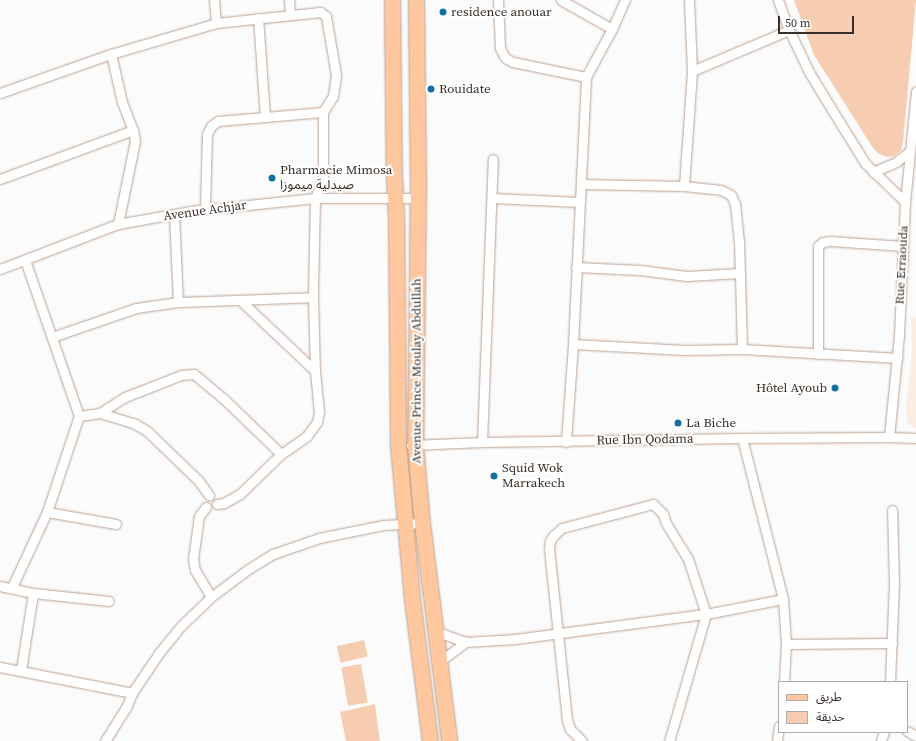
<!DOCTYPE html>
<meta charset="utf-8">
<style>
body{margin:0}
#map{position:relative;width:916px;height:741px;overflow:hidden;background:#fbfbfb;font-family:"Source Serif 4","Noto Sans Arabic",serif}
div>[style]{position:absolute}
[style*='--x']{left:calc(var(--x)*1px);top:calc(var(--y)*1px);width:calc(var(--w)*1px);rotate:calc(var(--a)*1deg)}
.built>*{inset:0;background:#fbede4}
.green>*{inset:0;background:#f6cdb1;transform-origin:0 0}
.roads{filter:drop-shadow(0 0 1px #baa08f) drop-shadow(0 0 1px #baa08f)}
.street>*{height:9px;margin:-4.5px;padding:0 4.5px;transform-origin:4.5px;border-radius:4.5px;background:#fff}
.primary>*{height:15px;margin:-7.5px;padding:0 7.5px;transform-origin:7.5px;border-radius:7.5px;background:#fec79d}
.dots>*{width:11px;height:11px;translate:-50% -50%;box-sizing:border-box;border:2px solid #fff;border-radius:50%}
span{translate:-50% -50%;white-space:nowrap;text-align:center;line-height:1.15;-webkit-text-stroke:4px #fff;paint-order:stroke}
.poi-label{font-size:13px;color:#382e27}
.left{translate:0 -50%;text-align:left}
.right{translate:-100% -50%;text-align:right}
.street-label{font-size:13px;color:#382e27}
.legend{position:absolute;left:778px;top:681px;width:130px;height:52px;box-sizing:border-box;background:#fff;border:1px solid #afaba9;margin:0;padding:5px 7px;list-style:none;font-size:12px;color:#382e27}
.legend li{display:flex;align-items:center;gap:8px;height:20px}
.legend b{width:20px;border:1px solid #afaba9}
.scale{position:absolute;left:778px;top:16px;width:76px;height:18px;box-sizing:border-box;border:2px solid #382e27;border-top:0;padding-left:5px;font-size:12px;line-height:14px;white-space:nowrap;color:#382e27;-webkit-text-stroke:3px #fff;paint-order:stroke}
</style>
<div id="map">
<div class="built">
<div style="clip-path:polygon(911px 316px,916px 318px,916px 429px,907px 422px,906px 406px,912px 350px)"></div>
</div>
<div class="green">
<div style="clip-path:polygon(794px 0,916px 0,903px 142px,901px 150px,894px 156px,887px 157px,879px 154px,873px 148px,814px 55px)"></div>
<div style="left:364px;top:640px;width:17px;height:28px;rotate:77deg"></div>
<div style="left:361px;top:664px;width:39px;height:20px;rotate:80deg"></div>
<div style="clip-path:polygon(375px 704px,380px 741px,346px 741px,340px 712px)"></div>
</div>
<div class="roads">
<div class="street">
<div style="--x:214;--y:0;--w:23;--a:85"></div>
<div style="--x:289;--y:0;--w:15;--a:86"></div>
<div style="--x:498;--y:0;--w:48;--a:87.6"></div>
<div style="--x:500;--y:48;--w:9;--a:63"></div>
<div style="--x:504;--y:56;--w:4;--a:45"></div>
<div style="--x:507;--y:59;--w:7;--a:27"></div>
<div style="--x:513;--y:62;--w:75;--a:11.6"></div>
<div style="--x:561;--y:0;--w:59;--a:29.6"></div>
<div style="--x:778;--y:0;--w:32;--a:70"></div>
<div style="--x:789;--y:30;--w:47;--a:64.5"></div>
<div style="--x:809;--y:72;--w:48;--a:58.6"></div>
<div style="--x:834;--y:113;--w:59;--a:58.2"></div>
<div style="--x:865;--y:163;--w:56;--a:44.3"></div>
<div style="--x:111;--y:54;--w:49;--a:77.1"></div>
<div style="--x:122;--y:102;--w:30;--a:69"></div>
<div style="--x:133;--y:130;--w:11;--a:80"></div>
<div style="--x:135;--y:141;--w:85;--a:101.6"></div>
<div style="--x:692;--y:71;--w:105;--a:-22.9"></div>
<div style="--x:0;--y:93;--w:118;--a:-19.4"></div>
<div style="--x:111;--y:54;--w:109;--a:-16.4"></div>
<div style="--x:216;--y:23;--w:105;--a:-6"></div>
<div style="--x:320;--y:12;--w:7;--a:34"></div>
<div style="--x:326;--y:16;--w:60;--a:80.4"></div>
<div style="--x:336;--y:75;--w:21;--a:98"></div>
<div style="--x:333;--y:96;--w:19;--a:122"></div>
<div style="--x:323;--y:112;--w:67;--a:90"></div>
<div style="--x:323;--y:179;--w:21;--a:113"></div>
<div style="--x:315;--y:198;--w:99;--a:91.2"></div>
<div style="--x:313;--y:297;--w:74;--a:88.5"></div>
<div style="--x:315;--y:371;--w:41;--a:84.4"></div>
<div style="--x:319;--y:412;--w:10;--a:101"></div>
<div style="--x:317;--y:422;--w:17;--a:126"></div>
<div style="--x:307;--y:436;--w:32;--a:145"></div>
<div style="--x:281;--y:454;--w:57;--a:135.7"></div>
<div style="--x:240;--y:494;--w:18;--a:151"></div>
<div style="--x:224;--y:503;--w:7;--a:172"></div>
<div style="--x:265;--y:117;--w:58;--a:-4.9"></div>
<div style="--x:873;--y:172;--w:25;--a:-23"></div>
<div style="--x:896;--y:162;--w:18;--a:-38"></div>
<div style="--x:0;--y:179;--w:142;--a:-20.2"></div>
<div style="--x:581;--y:184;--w:103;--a:1.1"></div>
<div style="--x:684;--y:186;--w:37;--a:6"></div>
<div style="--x:721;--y:190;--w:11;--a:27"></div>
<div style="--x:731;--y:195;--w:10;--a:66"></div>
<div style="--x:735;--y:204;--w:37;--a:84"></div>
<div style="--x:739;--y:241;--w:108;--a:88.4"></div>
<div style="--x:684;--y:186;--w:115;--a:-86"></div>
<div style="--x:692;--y:71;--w:71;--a:-92.4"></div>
<div style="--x:492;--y:198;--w:87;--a:2.6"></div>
<div style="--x:205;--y:209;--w:75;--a:-88.5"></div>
<div style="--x:207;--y:134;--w:9;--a:-63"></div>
<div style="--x:211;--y:126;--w:9;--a:-36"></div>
<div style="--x:218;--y:121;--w:47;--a:-4.9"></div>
<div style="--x:265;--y:117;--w:99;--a:-94"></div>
<div style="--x:174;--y:214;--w:88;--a:87.4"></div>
<div style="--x:576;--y:267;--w:64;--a:2.7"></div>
<div style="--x:640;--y:270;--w:47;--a:7.3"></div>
<div style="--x:687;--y:276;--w:53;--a:-3.2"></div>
<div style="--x:0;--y:269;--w:126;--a:-20.9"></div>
<div style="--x:118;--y:224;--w:73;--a:-10.2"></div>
<div style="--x:190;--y:211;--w:126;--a:-5.9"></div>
<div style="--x:315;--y:198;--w:103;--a:0"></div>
<div style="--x:240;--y:300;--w:103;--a:43.4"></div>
<div style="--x:52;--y:337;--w:89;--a:-19"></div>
<div style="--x:136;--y:308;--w:42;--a:-8.1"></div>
<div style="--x:178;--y:302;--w:135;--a:-2.1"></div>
<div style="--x:573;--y:344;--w:112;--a:3.1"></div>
<div style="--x:685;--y:350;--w:57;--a:-1"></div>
<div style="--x:742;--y:349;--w:156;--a:3.3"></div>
<div style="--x:818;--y:354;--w:108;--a:-90"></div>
<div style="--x:818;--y:246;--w:6;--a:-39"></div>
<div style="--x:823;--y:242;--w:7;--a:-8"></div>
<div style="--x:830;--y:241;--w:73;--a:3.9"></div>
<div style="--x:100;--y:413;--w:30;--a:-33"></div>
<div style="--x:125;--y:397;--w:60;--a:-21.4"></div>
<div style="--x:181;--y:375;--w:13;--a:-4"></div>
<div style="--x:194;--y:374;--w:39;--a:40"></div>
<div style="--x:224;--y:399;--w:79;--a:44"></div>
<div style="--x:79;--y:416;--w:21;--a:-8"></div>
<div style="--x:100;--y:413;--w:37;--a:17"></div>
<div style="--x:135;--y:424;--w:14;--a:30"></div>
<div style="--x:147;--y:431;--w:71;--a:43.9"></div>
<div style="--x:198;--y:480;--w:19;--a:54"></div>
<div style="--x:889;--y:437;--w:102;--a:-84.4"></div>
<div style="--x:899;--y:335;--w:133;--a:-87.4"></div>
<div style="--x:905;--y:202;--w:111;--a:-84.3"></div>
<div style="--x:742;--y:438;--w:166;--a:75.7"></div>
<div style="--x:783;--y:599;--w:45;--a:86.2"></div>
<div style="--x:786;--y:644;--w:38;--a:93"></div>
<div style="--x:482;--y:442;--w:283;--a:-87.8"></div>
<div style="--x:566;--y:442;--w:98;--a:-85.9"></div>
<div style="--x:573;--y:344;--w:267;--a:-87.2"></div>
<div style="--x:586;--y:77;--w:55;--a:-61.6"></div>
<div style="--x:612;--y:29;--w:32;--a:-66"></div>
<div style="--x:411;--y:445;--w:71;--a:-2.4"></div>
<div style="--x:482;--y:442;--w:260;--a:-0.9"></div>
<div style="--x:742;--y:438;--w:147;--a:-0.4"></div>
<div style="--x:889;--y:437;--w:27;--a:2"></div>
<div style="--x:206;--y:507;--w:11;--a:128"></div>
<div style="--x:199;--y:516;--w:43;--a:97.9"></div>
<div style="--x:193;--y:559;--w:11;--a:80"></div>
<div style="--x:195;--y:570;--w:31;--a:59"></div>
<div style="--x:47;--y:512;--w:70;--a:9.9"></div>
<div style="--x:0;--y:586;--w:34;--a:12"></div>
<div style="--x:33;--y:593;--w:76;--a:6"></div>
<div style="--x:12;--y:587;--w:83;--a:-65"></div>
<div style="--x:47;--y:512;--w:101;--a:-71.6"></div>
<div style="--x:79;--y:416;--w:165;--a:-109.1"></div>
<div style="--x:435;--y:631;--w:33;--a:20"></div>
<div style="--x:466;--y:642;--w:49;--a:-3.5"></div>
<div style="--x:515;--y:639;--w:193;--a:-7.5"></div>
<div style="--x:706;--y:614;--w:78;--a:-11"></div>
<div style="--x:786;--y:644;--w:106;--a:-0.5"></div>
<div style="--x:439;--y:662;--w:34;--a:-37"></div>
<div style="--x:0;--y:667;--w:135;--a:11.1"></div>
<div style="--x:21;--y:670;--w:78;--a:-81.1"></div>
<div style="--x:890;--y:682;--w:98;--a:-87.7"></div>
<div style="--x:894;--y:584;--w:74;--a:-91.5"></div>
<div style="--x:907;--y:731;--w:10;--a:29"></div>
<div style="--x:105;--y:741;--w:39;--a:-58"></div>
<div style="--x:126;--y:708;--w:16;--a:-68"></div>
<div style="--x:132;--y:693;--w:48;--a:-56"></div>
<div style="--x:159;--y:653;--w:36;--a:-51"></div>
<div style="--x:182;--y:625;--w:40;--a:-44"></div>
<div style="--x:211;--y:597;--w:45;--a:-36.9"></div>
<div style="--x:247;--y:570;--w:31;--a:-32"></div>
<div style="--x:273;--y:554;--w:49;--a:-19.2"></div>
<div style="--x:319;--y:538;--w:65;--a:-11.5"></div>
<div style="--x:383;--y:525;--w:39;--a:-3"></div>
<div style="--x:582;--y:741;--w:17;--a:-135"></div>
<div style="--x:570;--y:729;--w:9;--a:-108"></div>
<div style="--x:567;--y:720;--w:171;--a:-96"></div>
<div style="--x:549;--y:550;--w:9;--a:-84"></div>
<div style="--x:550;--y:541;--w:6;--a:-59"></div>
<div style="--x:553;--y:536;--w:12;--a:-42"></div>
<div style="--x:562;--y:528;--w:94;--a:-14.8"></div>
<div style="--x:653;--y:504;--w:14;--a:45"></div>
<div style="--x:663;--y:514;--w:9;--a:72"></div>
<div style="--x:666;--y:523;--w:42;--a:58.6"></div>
<div style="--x:688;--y:559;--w:58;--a:71.9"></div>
<div style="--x:706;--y:614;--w:132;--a:106.2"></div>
<div style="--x:777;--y:741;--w:15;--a:-82"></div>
<div style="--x:881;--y:741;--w:9;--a:-72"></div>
</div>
<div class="primary">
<div style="--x:392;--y:0;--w:177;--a:89.4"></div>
<div style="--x:394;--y:177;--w:36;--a:87"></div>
<div style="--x:396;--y:213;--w:232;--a:89.5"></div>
<div style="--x:398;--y:445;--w:155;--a:84.8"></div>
<div style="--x:412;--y:599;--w:143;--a:82.8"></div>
<div style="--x:416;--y:0;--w:178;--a:89.4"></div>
<div style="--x:418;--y:178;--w:267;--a:90.6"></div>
<div style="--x:415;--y:445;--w:78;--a:84.9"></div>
<div style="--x:422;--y:523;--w:220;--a:82.9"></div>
</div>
</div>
<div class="dots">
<div style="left:443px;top:12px;background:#13719f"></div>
<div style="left:431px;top:89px;background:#13719f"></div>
<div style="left:272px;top:178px;background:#13719f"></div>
<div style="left:835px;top:388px;background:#13719f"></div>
<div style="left:678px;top:423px;background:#13719f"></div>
<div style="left:494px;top:476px;background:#13719f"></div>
</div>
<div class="poi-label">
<span class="left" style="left:451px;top:12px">residence anouar</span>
<span class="left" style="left:439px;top:89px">Rouidate</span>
<span class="left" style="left:280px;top:178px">Pharmacie Mimosa<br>صيدلية ميموزا</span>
<span class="right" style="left:827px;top:388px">Hôtel Ayoub</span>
<span class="left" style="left:686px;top:423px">La Biche</span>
<span class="left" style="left:502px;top:476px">Squid Wok<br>Marrakech</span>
</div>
<div class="street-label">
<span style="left:205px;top:211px;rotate:-8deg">Avenue Achjar</span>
<span style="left:902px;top:265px;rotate:-87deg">Rue Erraouda</span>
<span style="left:417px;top:371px;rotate:-90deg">Avenue Prince Moulay Abdullah</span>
<span style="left:645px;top:440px;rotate:-1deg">Rue Ibn Qodama</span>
</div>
<ul class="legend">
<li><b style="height:5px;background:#fec79d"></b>طريق</li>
<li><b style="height:11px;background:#f6cdb1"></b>حديقة</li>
</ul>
<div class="scale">50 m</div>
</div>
